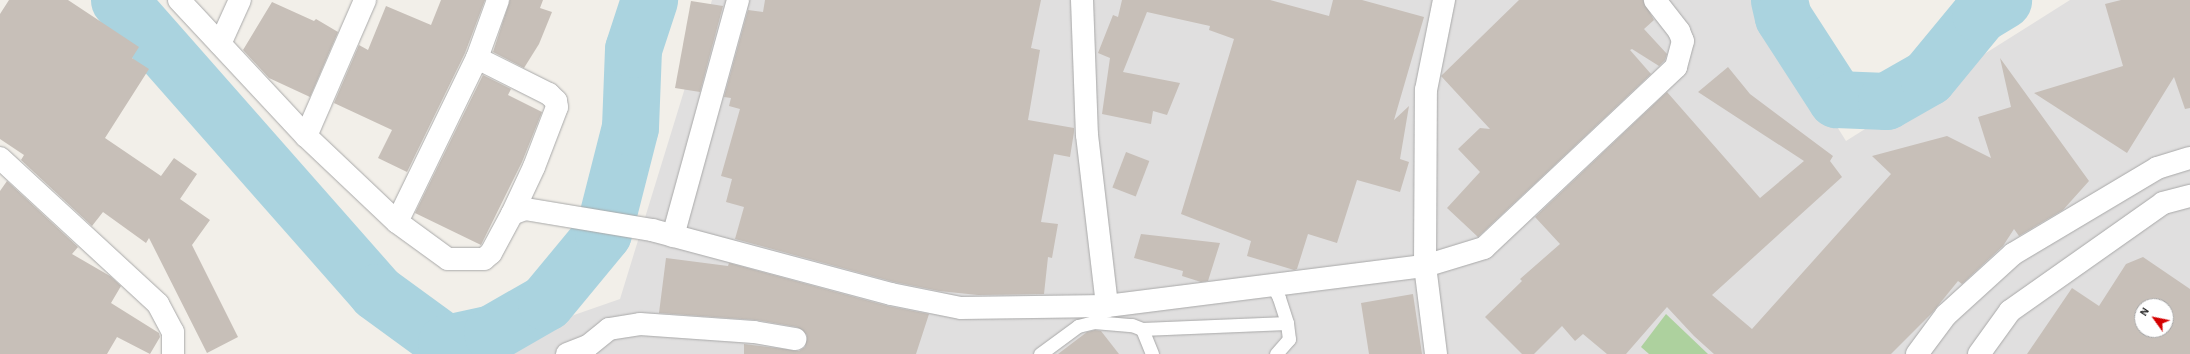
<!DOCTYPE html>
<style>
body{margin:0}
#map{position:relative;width:2190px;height:354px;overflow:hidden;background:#f2efe9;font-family:"Alegreya Sans",sans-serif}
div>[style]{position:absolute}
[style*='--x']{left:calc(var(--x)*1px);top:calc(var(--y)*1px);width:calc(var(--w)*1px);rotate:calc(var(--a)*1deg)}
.residential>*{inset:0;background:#e0dfdf}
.forest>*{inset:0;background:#add19e}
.river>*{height:57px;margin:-28.5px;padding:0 28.5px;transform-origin:28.5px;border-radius:28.5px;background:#aad3df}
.building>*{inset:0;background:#c7bfb8;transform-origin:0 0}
.roads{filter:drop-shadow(0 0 1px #a9a9a9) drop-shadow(0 0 1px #a9a9a9)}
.service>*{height:13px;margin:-6.5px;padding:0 6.5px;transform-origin:6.5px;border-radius:6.5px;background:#fff}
.minor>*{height:22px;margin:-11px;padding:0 11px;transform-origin:11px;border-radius:11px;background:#fff}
.tertiary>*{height:22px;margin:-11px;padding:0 11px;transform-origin:11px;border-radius:11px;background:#fff}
span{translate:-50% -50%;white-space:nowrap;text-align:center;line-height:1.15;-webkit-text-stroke:3.5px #fff;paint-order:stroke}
.north{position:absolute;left:2134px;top:298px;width:40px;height:40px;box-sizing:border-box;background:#fff;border:1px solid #a7a7a7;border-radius:50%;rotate:303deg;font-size:11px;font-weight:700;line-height:16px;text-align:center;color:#222}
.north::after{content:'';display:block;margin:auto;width:14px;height:18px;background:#d40000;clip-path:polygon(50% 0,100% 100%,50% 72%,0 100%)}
</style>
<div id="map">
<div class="residential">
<div style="clip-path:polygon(evenodd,712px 0,1758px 0,1846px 141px,2070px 0,2190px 0,2190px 354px,462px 354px,620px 299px,712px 0,2142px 306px,2166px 306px,2166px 330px,2142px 330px,2142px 306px)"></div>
</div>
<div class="forest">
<div style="clip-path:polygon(1666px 314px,1708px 354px,1649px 354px,1641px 347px)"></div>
</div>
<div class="river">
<div style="--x:119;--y:0;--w:389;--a:48.6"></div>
<div style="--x:376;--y:292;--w:87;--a:36.1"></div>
<div style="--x:446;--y:343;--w:47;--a:-12.3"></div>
<div style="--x:492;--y:333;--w:62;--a:-29.9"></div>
<div style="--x:546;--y:302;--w:89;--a:-50.4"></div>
<div style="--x:603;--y:233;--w:109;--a:-75.7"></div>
<div style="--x:630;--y:127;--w:78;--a:-87.8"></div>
<div style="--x:633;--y:49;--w:52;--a:-71.9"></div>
<div style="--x:1779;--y:0;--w:17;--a:77"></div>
<div style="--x:1783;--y:17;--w:98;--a:57.1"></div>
<div style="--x:1836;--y:99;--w:50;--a:2.3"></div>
<div style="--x:1886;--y:101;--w:48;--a:-29.7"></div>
<div style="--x:1928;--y:77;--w:82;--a:-50.5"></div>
<div style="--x:1980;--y:14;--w:27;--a:-31"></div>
</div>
<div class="building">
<div style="clip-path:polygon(9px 0,68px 0,139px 47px,132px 58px,149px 69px,105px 138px,161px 176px,174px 158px,197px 174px,180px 199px,210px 220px,192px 245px,238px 337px,207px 353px,149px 238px,146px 243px,103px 212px,92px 226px,21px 160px,24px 155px,0 139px,0 14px)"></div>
<div style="clip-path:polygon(441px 0,485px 0,465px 53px,407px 172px,378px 158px,392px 130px,334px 103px,359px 45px,368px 50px,386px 6px,431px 25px)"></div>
<div style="clip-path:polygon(510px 0,543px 0,540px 8px,552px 12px,539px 44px,524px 68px,493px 52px)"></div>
<div style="clip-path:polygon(765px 0,1041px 0,1031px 48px,1040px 50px,1028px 120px,1074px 128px,1074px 132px,1070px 157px,1054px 154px,1041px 222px,1058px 224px,1052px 258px,1048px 257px,1044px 294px,978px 295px,939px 291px,894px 282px,735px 239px,744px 207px,726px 202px,732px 179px,721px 176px,740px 109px,729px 106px,731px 98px,724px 97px,748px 10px,763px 12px)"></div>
<div style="clip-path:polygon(1122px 0,1270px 0,1329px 16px,1333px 0,1362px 0,1424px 17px,1394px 120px,1409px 106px,1400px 159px,1409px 162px,1400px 192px,1357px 180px,1337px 243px,1308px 234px,1297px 269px,1294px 270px,1247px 256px,1251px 241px,1181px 214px,1234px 39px,1209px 30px,1210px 26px,1147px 12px,1123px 72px,1180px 83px,1167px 115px,1153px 111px,1151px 124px,1102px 114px,1110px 58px,1098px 53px,1113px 15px,1118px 17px)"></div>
<div style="clip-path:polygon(1519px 0,1643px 0,1654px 20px,1644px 29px,1667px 54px,1665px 60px,1659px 66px,1632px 49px,1630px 50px,1651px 74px,1478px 237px,1447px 208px,1480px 172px,1458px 149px,1480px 128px,1490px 129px,1441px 76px)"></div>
<div style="clip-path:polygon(2121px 0,2190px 0,2190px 108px,2185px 109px,2174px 77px,2127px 153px,2034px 93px,2123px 66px,2105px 4px)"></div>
<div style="clip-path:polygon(691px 1px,723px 6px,700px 92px,675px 88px)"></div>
<div style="clip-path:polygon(272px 2px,314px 21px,316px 19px,338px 32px,310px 97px,269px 78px,243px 50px)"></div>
<div style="clip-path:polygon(2000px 58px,2089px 181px,2063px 210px,2019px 236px,2014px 229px,2003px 246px,1962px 284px,1958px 281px,1932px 313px,1891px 354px,1714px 354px,1694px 336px,1667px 307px,1626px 354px,1607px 354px,1583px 334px,1575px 341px,1562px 326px,1534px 354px,1522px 354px,1485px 317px,1522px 281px,1520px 279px,1560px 244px,1535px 217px,1667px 92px,1760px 198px,1804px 161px,1698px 92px,1728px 67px,1750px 94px,1833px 156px,1830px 161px,1842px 177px,1712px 295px,1752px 329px,1891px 174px,1872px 156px,1947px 136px,1991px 158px,1978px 117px,2011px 107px)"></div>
<div style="clip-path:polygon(483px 75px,511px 89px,508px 95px,542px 112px,522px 162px,481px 245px,415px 213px)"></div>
<div style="left:1126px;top:152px;width:25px;height:38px;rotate:21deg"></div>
<div style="clip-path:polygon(7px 181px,78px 247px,72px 254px,110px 276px,121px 286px,111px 303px,159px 333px,160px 337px,150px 354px,117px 337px,107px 354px,0 354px,0 191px)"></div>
<div style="clip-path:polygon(1141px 234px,1220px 243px,1208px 281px,1201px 282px,1182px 276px,1183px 271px,1134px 258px)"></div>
<div style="clip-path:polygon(evenodd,2143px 257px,2190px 289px,2190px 354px,2027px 354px,2072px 288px,2099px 306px,2126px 264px,2143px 257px,2142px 306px,2166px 306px,2166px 330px,2142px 330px,2142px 306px)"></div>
<div style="clip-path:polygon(666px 258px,728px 266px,729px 263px,888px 306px,929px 314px,916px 354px,744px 354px,744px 344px,799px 351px,805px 347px,807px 335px,797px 327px,756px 320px,659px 313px)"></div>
<div style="clip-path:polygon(1413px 294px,1422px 354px,1369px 354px,1361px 303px)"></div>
<div style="clip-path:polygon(1095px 330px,1101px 331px,1119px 354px,1058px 354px,1087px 332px)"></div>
</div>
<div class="roads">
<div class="service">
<div style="--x:1273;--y:286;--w:13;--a:63"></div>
<div style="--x:1279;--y:298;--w:26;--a:72"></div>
<div style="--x:1142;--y:329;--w:145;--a:-2.4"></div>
<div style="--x:1287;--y:323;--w:16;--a:83"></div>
<div style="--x:1289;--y:339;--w:20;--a:131"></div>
<div style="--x:1040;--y:354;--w:47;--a:-36.4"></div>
<div style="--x:1078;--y:326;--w:16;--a:-14"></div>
<div style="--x:1094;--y:322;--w:38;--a:5"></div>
<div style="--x:1132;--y:325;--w:11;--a:22"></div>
<div style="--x:1142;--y:329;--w:27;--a:68"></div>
</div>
<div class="minor">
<div style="--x:179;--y:0;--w:186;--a:47"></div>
<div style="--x:306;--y:136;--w:125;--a:43.4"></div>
<div style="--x:397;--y:222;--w:63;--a:36"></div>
<div style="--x:448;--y:259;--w:36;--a:0"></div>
<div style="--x:484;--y:259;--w:9;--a:-41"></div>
<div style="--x:491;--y:253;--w:44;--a:-61.7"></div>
<div style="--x:512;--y:214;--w:14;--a:-21"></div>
<div style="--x:525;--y:209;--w:129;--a:9.4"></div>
<div style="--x:652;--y:230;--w:247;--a:15"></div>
<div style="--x:891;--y:294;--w:71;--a:11.3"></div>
<div style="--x:961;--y:308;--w:146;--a:-0.8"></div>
<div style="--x:1107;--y:306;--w:321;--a:-7.2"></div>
<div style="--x:1425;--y:266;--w:62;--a:-17"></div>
<div style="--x:1484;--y:248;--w:264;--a:-43.3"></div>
<div style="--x:1676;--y:67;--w:27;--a:-75"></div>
<div style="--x:1683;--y:41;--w:11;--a:-112"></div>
<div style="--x:1679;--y:31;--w:39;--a:-128"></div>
<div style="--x:1082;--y:0;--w:135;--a:87.9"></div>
<div style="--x:1087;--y:135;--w:172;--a:83.3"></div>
<div style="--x:220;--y:44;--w:48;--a:-65.6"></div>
<div style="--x:477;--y:58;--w:80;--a:26.6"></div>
<div style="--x:549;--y:94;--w:10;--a:45"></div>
<div style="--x:556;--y:101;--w:6;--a:81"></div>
<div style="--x:557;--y:107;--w:64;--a:111"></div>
<div style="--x:534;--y:167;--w:52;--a:115.1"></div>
<div style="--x:306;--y:136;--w:148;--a:-66.5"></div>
<div style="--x:0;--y:158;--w:215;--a:42.7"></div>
<div style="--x:158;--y:304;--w:32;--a:62"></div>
<div style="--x:173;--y:332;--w:22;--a:90"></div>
<div style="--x:397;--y:222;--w:182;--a:-64"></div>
<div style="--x:477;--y:58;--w:62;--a:-70.1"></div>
<div style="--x:673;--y:236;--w:245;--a:-74.6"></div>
<div style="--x:567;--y:354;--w:22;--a:-21"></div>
<div style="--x:588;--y:346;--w:27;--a:-39"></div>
<div style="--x:609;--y:329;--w:31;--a:-9"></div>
<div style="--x:640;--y:324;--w:114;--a:4"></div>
<div style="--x:754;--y:332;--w:42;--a:9.7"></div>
<div style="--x:1436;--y:354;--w:89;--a:-97.1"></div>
<div style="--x:1425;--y:266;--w:176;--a:-89.7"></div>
<div style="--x:1426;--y:90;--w:92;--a:-78.7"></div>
</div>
<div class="tertiary">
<div style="--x:1917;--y:354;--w:49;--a:-53.4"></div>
<div style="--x:1946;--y:315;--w:91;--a:-42.3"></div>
<div style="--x:2013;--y:254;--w:168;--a:-30.8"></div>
<div style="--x:2157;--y:168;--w:34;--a:-17"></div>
<div style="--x:1979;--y:354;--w:53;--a:-54.2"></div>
<div style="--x:2010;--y:311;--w:187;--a:-35.2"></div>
<div style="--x:2163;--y:203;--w:28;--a:-15"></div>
</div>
</div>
<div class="north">N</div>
</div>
